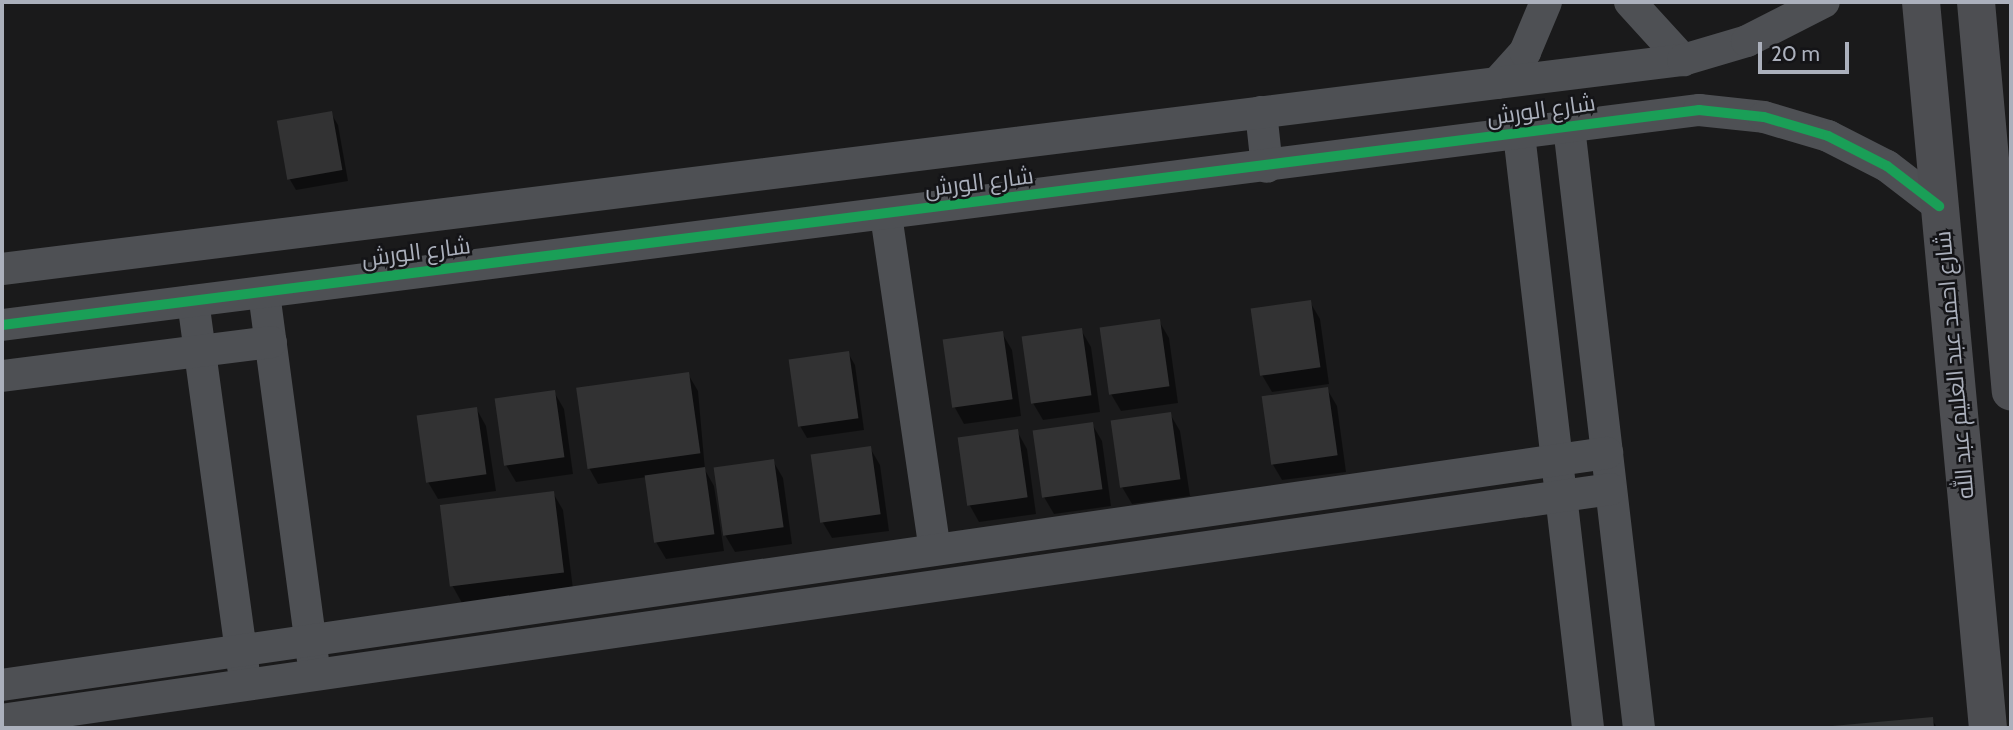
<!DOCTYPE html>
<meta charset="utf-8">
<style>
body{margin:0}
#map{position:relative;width:2013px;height:730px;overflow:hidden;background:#1a1a1b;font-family:Cabin,Cairo,sans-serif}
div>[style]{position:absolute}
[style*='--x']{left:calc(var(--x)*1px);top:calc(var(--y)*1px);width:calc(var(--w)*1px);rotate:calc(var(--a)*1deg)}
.shadow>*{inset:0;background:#0007}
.building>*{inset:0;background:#323233;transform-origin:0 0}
.street>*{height:32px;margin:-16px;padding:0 16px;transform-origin:16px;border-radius:16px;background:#4e5054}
.secondary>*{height:38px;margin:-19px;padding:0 19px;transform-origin:19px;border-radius:19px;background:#4d4e52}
.cycleway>*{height:10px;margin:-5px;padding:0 5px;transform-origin:5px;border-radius:5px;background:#1a9f57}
span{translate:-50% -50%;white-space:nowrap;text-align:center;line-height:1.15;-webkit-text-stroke:5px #141417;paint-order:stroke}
.street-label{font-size:23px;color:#abb0bc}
.frame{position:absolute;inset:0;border:4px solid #abb0bc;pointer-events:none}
.scale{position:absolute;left:1758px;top:42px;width:91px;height:32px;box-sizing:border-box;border:4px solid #abb0bc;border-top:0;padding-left:9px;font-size:21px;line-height:24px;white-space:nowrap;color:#abb0bc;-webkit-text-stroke:5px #141417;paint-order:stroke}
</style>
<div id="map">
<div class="shadow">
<div style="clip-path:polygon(331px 113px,338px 125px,348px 181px,296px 190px,289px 178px)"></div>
<div style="clip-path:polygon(1310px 302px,1320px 319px,1329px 384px,1272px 392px,1262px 375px)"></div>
<div style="clip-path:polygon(1159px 321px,1169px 338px,1178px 403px,1121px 411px,1111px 394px)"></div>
<div style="clip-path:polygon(1081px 330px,1091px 347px,1100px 412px,1043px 420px,1033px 403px)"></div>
<div style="clip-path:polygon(1002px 333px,1012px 350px,1021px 416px,964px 424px,954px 406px)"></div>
<div style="clip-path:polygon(848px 353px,855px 365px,864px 430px,807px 438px,800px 426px)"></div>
<div style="clip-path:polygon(688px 374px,698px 391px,705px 470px,714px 486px,724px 551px,666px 559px,656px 542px,647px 477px,598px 484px,588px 466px)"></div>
<div style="clip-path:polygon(1327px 389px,1337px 406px,1346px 472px,1282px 480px,1272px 463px)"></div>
<div style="clip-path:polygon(554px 392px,564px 409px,573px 474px,516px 482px,506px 465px,497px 400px)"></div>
<div style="clip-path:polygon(476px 408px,486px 426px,496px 491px,438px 499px,428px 482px)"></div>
<div style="clip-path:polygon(1170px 414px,1180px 431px,1190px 496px,1132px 504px,1122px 487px)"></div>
<div style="clip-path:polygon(1092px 424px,1102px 441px,1111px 506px,1054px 514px,1044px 497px)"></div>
<div style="clip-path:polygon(1017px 431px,1027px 449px,1036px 514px,979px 522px,969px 504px)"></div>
<div style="clip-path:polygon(870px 448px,880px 465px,889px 531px,832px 538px,822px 521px)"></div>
<div style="clip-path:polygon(773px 461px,783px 478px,792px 544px,735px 552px,725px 535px)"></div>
<div style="clip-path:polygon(553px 493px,563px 510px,573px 589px,462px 603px,452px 585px)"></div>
<div style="clip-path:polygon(1932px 719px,1937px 728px,1831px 728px)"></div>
</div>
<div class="building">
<div style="left:332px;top:111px;width:60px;height:56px;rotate:80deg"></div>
<div style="left:1311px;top:300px;width:68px;height:61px;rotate:82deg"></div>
<div style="left:1160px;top:319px;width:68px;height:61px;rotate:82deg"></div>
<div style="left:1082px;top:328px;width:68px;height:61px;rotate:82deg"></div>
<div style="left:1003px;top:331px;width:69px;height:61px;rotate:82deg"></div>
<div style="left:849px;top:351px;width:68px;height:61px;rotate:82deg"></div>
<div style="left:689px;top:372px;width:82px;height:114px;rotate:82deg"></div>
<div style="left:1328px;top:387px;width:69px;height:67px;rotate:82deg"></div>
<div style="left:555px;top:390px;width:68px;height:61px;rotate:82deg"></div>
<div style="left:477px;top:407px;width:68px;height:61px;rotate:82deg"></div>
<div style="left:1171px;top:412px;width:68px;height:61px;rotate:82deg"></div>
<div style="left:1093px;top:422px;width:68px;height:61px;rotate:82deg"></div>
<div style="left:1018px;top:429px;width:69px;height:61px;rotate:82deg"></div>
<div style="left:871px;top:446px;width:69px;height:61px;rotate:82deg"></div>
<div style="left:774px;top:459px;width:69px;height:61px;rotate:82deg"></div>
<div style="left:705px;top:467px;width:68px;height:61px;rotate:82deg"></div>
<div style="left:554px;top:491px;width:82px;height:115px;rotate:83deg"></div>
<div style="clip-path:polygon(1933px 717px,1934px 728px,1832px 728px,1832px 726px)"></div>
</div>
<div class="street">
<div style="--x:1630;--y:2;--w:79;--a:47.6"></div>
<div style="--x:1497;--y:83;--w:42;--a:-47.9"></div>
<div style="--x:1525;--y:52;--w:54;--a:-67.2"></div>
<div style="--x:1261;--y:112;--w:55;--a:83.8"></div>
<div style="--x:1569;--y:127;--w:605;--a:83.36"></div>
<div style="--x:1519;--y:134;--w:598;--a:83.37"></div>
<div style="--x:886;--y:215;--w:338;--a:81.7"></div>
<div style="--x:2;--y:269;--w:1694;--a:-7.09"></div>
<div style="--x:1683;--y:60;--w:67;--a:-16.5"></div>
<div style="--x:1747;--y:41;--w:86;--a:-26.9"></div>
<div style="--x:264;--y:293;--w:368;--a:82.4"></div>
<div style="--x:193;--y:301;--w:370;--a:82.2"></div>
<div style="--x:2;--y:325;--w:1711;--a:-7.22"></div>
<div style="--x:1699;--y:110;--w:65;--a:6.1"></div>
<div style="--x:1764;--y:117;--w:67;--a:16.5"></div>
<div style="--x:1828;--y:136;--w:66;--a:27"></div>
<div style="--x:1887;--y:166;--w:66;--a:37.6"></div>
<div style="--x:2;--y:376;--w:271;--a:-7.2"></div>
<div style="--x:2;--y:685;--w:1622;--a:-8.23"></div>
<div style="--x:2;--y:720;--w:1625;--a:-8.17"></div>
</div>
<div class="secondary">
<div style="--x:1921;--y:2;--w:729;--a:84.73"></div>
<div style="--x:1976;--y:2;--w:391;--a:84.9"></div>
</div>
<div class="cycleway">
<div style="--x:2;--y:325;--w:1711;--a:-7.22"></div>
<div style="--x:1699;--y:110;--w:65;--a:6.1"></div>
<div style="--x:1764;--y:117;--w:67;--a:16.5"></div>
<div style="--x:1828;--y:136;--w:66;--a:27"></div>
<div style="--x:1887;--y:166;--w:66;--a:37.6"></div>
</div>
<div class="street-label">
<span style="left:1541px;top:110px;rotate:-8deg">شارع الورش</span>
<span style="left:979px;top:182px;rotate:-7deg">شارع الورش</span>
<span style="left:416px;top:252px;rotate:-7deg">شارع الورش</span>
<span style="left:1954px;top:365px;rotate:-95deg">شارع احمد عبد العليم عبد الله</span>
</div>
<div class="frame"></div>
<div class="scale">20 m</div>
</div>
